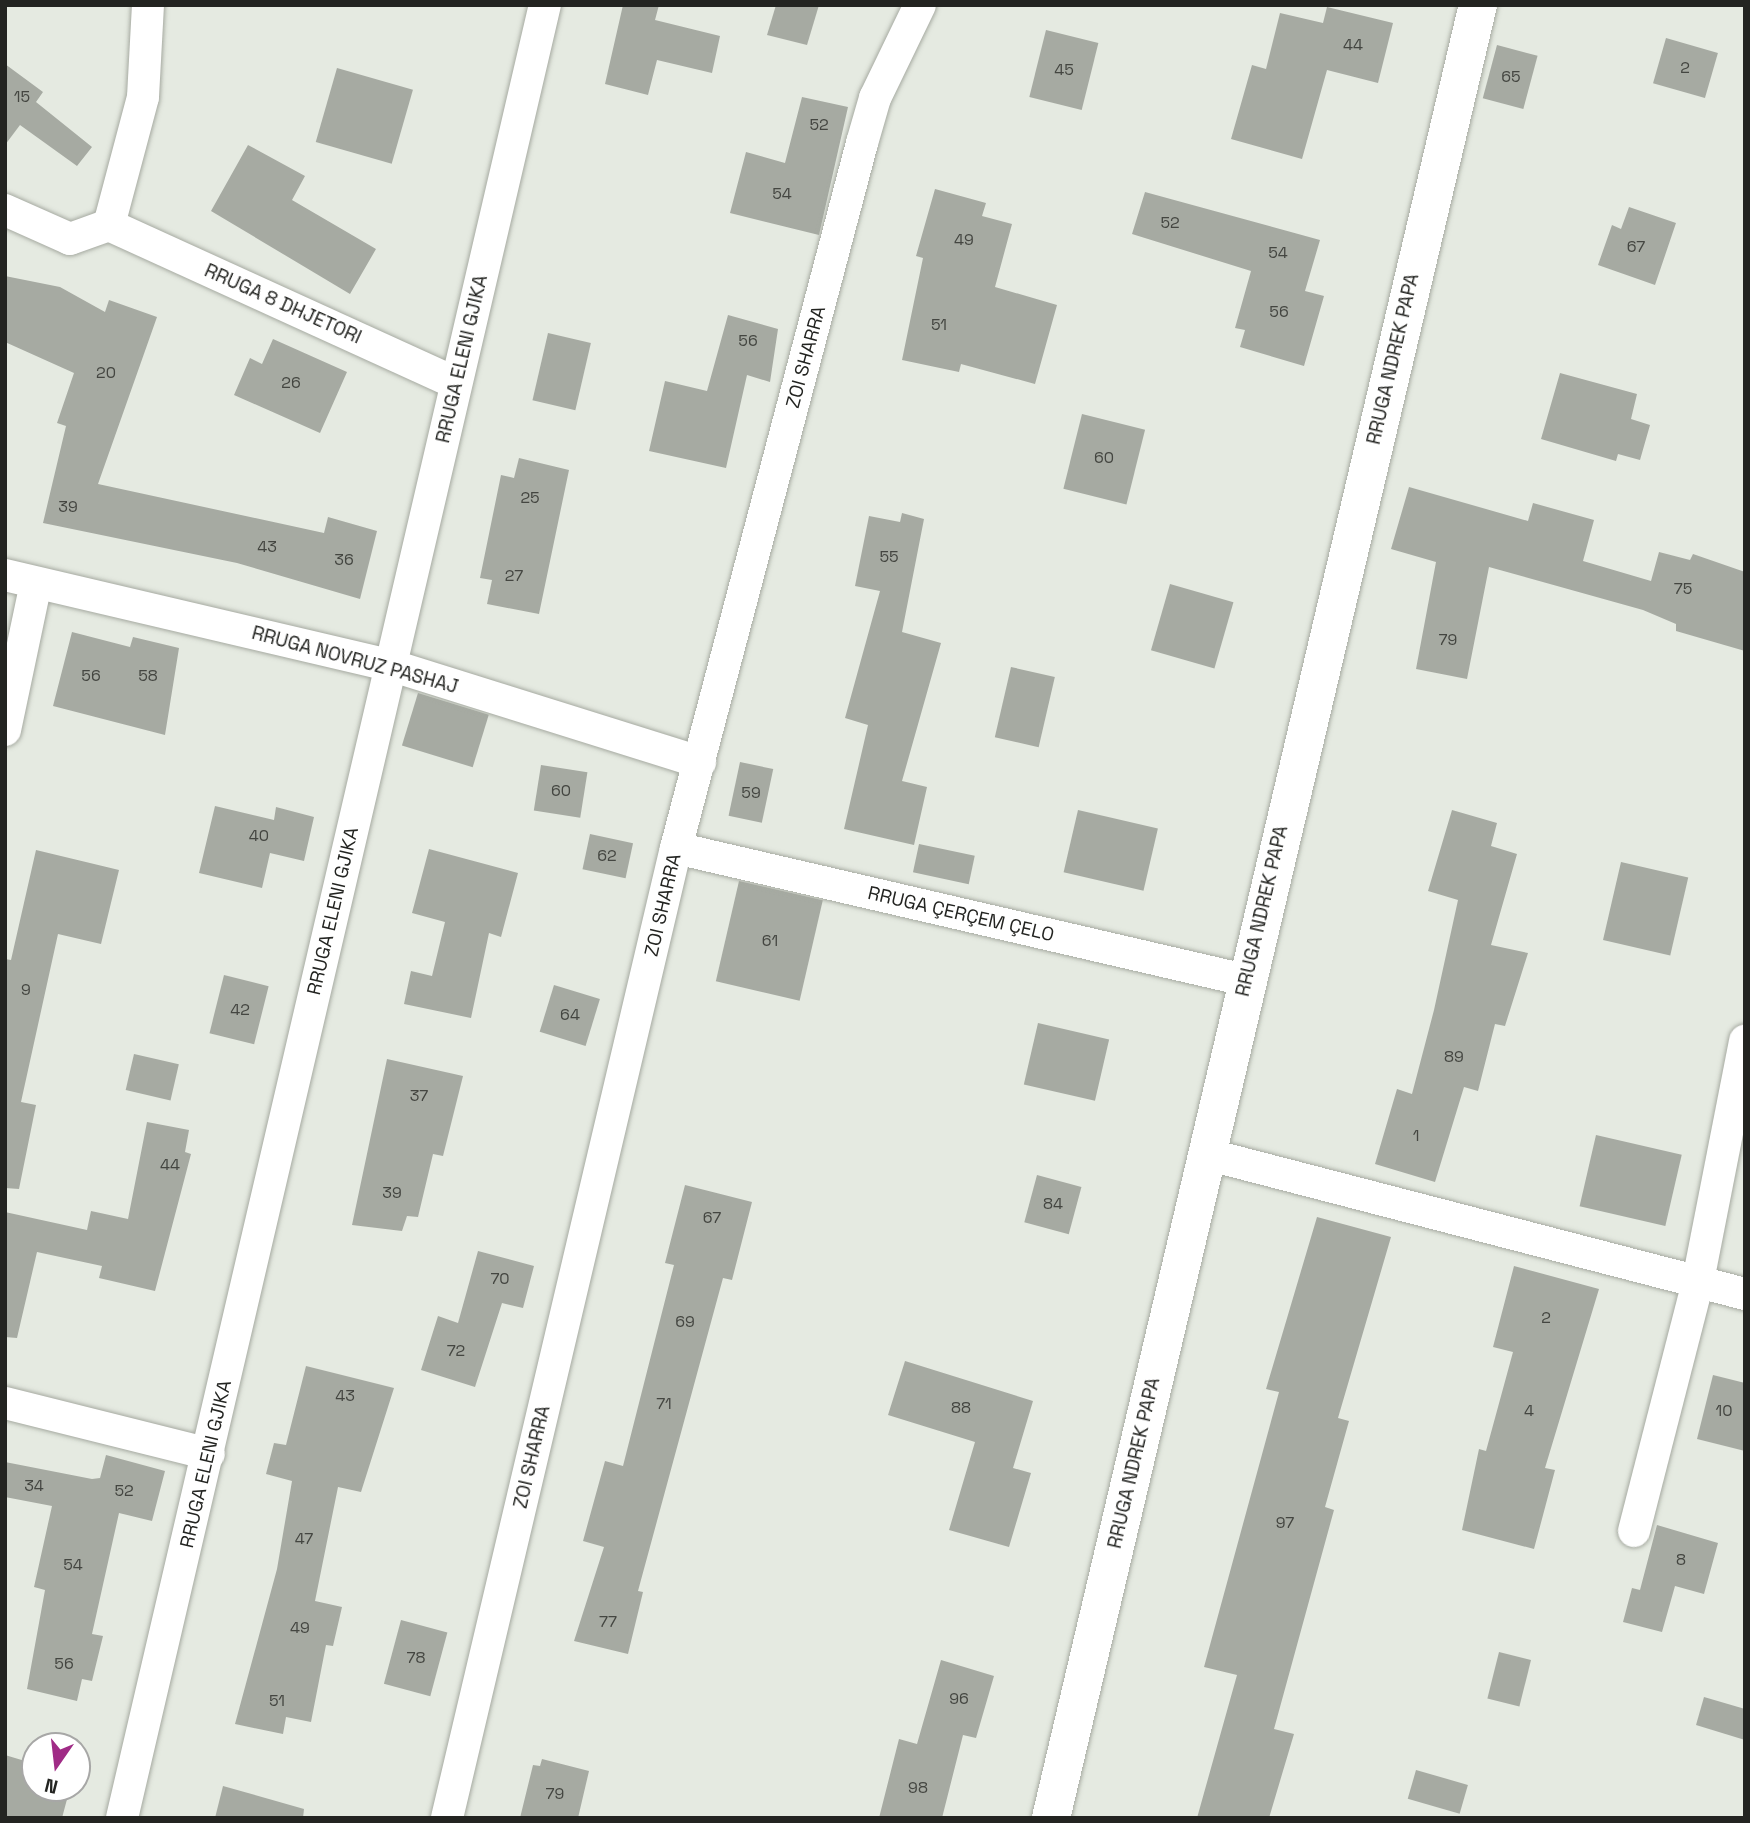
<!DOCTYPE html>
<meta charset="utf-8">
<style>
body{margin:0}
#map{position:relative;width:1750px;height:1823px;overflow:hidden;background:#e5eae1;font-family:"Space Grotesk",sans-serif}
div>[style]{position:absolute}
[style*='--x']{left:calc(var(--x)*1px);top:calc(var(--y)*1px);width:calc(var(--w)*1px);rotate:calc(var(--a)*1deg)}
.building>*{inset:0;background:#a6aaa2;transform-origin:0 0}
.roads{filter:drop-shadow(0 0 2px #a6aaa1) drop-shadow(0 0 2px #a6aaa1)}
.minor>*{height:32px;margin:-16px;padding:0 16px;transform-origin:16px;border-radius:16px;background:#fff}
.tertiary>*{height:38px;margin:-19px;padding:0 19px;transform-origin:19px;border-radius:19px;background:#fff}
span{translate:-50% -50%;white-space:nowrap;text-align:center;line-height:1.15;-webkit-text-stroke:5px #fff;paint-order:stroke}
.number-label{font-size:16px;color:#444641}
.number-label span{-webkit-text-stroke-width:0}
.street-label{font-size:19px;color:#232421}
.frame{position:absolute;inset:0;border:7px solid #232421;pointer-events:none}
.north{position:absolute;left:21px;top:1732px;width:70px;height:70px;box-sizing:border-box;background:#fff;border:2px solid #a7a7a6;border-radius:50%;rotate:194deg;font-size:19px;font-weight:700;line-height:28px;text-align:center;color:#232421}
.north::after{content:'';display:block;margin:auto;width:24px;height:32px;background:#a02b86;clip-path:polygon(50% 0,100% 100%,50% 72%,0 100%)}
</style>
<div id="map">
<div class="building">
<div style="clip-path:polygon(623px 5px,659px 5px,655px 20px,720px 36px,712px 73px,657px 60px,648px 95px,605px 84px)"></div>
<div style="clip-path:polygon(776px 5px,819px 5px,807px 45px,767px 35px)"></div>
<div style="clip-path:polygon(1327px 7px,1393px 23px,1378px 83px,1327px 70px,1302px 159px,1231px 139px,1252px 65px,1266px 69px,1280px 13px,1323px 23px)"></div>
<div style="left:1046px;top:30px;width:54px;height:69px;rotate:14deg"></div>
<div style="left:1666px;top:38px;width:54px;height:47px;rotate:16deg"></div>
<div style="left:1497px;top:45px;width:42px;height:55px;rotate:15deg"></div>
<div style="clip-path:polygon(5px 64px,43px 92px,36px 102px,92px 147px,77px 166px,20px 125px,5px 145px)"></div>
<div style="left:337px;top:68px;width:79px;height:77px;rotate:16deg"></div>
<div style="clip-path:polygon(802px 97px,848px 107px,819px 235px,730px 213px,746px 152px,785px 163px)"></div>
<div style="clip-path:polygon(248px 145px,305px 176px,292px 200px,376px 249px,350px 294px,211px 211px)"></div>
<div style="clip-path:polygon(935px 189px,986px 203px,982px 216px,1012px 224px,995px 287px,1057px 305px,1035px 384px,961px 364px,959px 372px,902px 360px,923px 258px,916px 256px)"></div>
<div style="clip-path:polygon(1145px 192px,1320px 240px,1305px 291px,1324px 296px,1304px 366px,1240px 347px,1245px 330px,1235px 328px,1251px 271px,1132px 234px)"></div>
<div style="clip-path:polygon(1629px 207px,1676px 223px,1655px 285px,1598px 265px,1612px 225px,1621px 229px)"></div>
<div style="clip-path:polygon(5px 276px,60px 287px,105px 312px,109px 300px,157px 317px,98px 484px,324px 533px,328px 517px,377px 531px,360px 599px,237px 563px,43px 523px,66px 426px,57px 423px,74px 373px,5px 342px)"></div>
<div style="clip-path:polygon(728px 315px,778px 329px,770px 382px,747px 375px,726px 468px,649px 451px,665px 381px,707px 391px)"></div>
<div style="left:548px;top:333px;width:44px;height:69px;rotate:13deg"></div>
<div style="clip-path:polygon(273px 339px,347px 372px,320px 433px,234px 395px,250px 358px,262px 364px)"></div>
<div style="clip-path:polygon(1560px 373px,1637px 394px,1631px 419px,1650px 425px,1640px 460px,1618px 454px,1616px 461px,1541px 439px)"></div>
<div style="left:1082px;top:414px;width:65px;height:77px;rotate:14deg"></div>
<div style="clip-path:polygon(519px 458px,569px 470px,539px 614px,487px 604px,492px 580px,480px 578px,501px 475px,514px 478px)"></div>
<div style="clip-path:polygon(1409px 487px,1528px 521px,1533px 503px,1594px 520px,1583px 561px,1651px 581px,1659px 552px,1690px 560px,1693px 554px,1745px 572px,1745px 651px,1676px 631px,1676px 624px,1643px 610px,1489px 567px,1467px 679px,1416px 669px,1436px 562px,1391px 549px)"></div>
<div style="clip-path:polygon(902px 513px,924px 519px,902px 632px,941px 643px,902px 781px,927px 787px,914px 845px,844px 829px,868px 725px,845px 718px,880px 591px,855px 586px,869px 516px,900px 522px)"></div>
<div style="left:1170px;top:584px;width:66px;height:69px;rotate:16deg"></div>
<div style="clip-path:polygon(72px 632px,130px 647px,133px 637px,179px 648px,165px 735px,53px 706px)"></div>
<div style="left:1011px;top:667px;width:45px;height:72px;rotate:13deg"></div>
<div style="left:418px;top:693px;width:74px;height:55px;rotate:17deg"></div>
<div style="left:740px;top:762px;width:34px;height:55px;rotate:12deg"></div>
<div style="left:541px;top:765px;width:47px;height:46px;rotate:9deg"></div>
<div style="clip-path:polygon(215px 806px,274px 820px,276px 807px,314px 817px,304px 861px,270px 853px,262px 888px,199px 873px)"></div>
<div style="left:1078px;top:810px;width:82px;height:64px;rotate:13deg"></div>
<div style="clip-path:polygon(1452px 810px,1497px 823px,1491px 846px,1517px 854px,1491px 945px,1528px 953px,1505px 1026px,1495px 1024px,1478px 1091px,1464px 1087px,1435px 1182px,1375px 1164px,1397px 1089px,1412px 1094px,1434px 1010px,1458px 900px,1428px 891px)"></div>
<div style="left:590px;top:834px;width:44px;height:36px;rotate:12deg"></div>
<div style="left:919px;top:844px;width:57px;height:29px;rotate:12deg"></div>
<div style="clip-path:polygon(429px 849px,518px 873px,501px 937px,489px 933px,471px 1018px,404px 1004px,411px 971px,432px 976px,445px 922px,412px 913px)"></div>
<div style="clip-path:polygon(36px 850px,119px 870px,101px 944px,58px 934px,21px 1102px,36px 1105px,19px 1189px,5px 1188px,5px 959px,11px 960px)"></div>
<div style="left:1621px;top:862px;width:69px;height:80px;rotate:13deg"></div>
<div style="left:739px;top:881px;width:86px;height:103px;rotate:13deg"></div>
<div style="left:224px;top:975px;width:46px;height:60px;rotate:14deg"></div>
<div style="left:554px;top:985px;width:48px;height:49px;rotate:17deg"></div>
<div style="left:1038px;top:1023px;width:73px;height:63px;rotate:13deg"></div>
<div style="left:134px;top:1054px;width:46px;height:37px;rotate:13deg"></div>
<div style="clip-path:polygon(387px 1059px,463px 1076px,443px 1156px,433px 1154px,418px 1217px,407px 1216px,402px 1231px,352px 1225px)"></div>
<div style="clip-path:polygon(147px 1122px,189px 1130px,185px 1152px,191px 1154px,155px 1291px,99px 1278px,102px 1266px,37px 1252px,17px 1338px,5px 1337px,5px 1212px,87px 1230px,91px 1211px,128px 1219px)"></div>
<div style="left:1596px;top:1135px;width:88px;height:73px;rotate:13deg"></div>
<div style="left:1037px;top:1175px;width:46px;height:49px;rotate:15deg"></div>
<div style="clip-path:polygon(685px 1185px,752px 1202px,732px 1280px,723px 1278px,638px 1591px,643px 1592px,628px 1654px,574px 1641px,604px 1547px,583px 1541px,605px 1461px,623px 1466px,674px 1265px,665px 1263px)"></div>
<div style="clip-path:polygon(1317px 1217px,1391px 1237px,1338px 1418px,1349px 1421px,1325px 1507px,1334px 1510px,1274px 1729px,1294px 1734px,1269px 1818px,1197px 1818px,1237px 1675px,1204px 1667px,1279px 1392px,1266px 1389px)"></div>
<div style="clip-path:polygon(478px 1251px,534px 1266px,523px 1308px,502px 1303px,475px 1387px,421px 1370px,438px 1316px,458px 1323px)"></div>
<div style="clip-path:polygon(1514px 1266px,1599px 1289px,1545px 1468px,1555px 1470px,1534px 1549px,1462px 1530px,1479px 1449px,1486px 1451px,1513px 1352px,1493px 1347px)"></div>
<div style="clip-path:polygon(905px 1361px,1033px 1401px,1013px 1468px,1031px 1473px,1009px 1547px,949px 1530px,975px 1442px,888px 1415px)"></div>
<div style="clip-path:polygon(306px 1366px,394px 1388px,361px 1492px,338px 1487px,315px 1601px,342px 1607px,333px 1646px,326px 1645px,311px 1722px,286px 1717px,283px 1734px,235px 1724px,277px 1569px,292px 1481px,266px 1474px,274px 1443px,286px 1445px)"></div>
<div style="clip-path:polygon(1713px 1375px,1745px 1383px,1745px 1451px,1697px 1439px)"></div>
<div style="clip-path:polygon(106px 1455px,165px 1471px,152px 1521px,119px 1513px,92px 1634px,103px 1636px,92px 1681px,82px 1679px,77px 1701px,27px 1689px,45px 1590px,34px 1587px,52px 1506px,5px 1497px,5px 1462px,92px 1479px,100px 1478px)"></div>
<div style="clip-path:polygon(1657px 1525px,1718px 1543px,1704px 1594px,1675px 1586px,1662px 1632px,1623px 1622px,1632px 1588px,1640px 1590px)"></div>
<div style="left:401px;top:1620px;width:48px;height:66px;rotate:15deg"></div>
<div style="left:1499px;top:1652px;width:33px;height:48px;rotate:14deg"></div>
<div style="clip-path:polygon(941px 1660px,994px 1676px,976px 1738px,963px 1735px,942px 1818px,879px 1818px,899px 1739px,917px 1744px)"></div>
<div style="clip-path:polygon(1704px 1697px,1745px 1709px,1745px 1740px,1696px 1725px)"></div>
<div style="clip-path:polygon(5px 1755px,35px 1764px,35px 1788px,70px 1788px,62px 1818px,5px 1818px)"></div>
<div style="clip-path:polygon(542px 1759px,589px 1771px,578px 1818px,520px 1818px,533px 1765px,540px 1766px)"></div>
<div style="left:1416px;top:1770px;width:54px;height:30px;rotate:16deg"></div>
<div style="clip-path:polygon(223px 1786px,304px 1809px,303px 1818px,215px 1818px)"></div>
</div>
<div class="roads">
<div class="minor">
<div style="--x:5;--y:210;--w:71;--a:24"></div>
<div style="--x:70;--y:239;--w:41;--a:-19.7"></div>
<div style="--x:109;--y:225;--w:132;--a:-75.1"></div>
<div style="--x:143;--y:97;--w:92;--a:-86.9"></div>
<div style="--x:109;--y:225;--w:381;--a:24.5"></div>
<div style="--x:5;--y:575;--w:395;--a:13.2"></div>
<div style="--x:390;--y:665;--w:325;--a:17.4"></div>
<div style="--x:5;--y:730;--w:150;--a:-78.1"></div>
<div style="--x:676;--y:848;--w:584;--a:13.06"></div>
<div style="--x:1206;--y:1154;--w:557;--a:14.56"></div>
<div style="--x:5;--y:1403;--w:210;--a:14"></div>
<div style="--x:1634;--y:1531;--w:258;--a:-75.6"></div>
<div style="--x:1698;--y:1281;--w:245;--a:-78.9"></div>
<div style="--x:122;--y:1818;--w:1862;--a:-76.87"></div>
<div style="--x:447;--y:1818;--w:997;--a:-76.72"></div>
<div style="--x:676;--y:848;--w:729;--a:-75.22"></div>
<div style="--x:862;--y:143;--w:47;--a:-73.9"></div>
<div style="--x:875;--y:98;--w:103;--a:-64.2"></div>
</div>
<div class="tertiary">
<div style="--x:1051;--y:1818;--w:1863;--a:-76.75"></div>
</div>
</div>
<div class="number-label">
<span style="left:1353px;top:45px">44</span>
<span style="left:1685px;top:68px">2</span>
<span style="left:1064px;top:70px">45</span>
<span style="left:1511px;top:77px">65</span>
<span style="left:22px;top:97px">15</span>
<span style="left:819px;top:125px">52</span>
<span style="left:782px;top:194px">54</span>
<span style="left:1170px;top:223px">52</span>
<span style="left:964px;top:240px">49</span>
<span style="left:1636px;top:247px">67</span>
<span style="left:1278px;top:253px">54</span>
<span style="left:1279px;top:312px">56</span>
<span style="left:939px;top:325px">51</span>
<span style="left:748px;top:341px">56</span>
<span style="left:106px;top:373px">20</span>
<span style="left:291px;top:383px">26</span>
<span style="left:1104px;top:458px">60</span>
<span style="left:530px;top:498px">25</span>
<span style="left:68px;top:507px">39</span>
<span style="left:267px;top:547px">43</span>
<span style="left:889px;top:557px">55</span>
<span style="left:344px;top:560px">36</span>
<span style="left:514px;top:576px">27</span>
<span style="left:1683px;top:589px">75</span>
<span style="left:1448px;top:640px">79</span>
<span style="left:91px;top:676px">56</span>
<span style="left:148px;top:676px">58</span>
<span style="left:561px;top:791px">60</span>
<span style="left:751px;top:793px">59</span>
<span style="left:259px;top:836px">40</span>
<span style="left:607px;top:856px">62</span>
<span style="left:770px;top:941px">61</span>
<span style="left:26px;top:990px">9</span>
<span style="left:240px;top:1010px">42</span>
<span style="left:570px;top:1015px">64</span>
<span style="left:1454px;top:1057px">89</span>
<span style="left:419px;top:1096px">37</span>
<span style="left:1416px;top:1136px">1</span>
<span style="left:170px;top:1165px">44</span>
<span style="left:392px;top:1193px">39</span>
<span style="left:1053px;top:1204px">84</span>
<span style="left:712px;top:1218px">67</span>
<span style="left:500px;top:1279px">70</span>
<span style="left:1546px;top:1318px">2</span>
<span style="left:685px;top:1322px">69</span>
<span style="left:456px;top:1351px">72</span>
<span style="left:345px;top:1396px">43</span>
<span style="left:664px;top:1404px">71</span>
<span style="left:961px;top:1408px">88</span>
<span style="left:1529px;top:1411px">4</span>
<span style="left:1724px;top:1411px">10</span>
<span style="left:34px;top:1486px">34</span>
<span style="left:124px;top:1491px">52</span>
<span style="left:1285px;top:1523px">97</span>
<span style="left:304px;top:1539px">47</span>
<span style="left:1681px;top:1560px">8</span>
<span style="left:73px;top:1565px">54</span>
<span style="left:608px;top:1622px">77</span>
<span style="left:300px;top:1628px">49</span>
<span style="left:416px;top:1658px">78</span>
<span style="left:64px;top:1664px">56</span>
<span style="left:959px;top:1699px">96</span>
<span style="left:277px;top:1701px">51</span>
<span style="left:918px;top:1788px">98</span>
<span style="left:555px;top:1794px">79</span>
</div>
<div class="street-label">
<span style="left:283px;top:304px;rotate:24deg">RRUGA 8 DHJETORI</span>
<span style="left:806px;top:357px;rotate:-75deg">ZOI SHARRA</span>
<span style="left:462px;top:359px;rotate:-77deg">RRUGA ELENI GJIKA</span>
<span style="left:1393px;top:359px;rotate:-77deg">RRUGA NDREK PAPA</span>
<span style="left:355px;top:660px;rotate:15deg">RRUGA NOVRUZ PASHAJ</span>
<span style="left:663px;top:905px;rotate:-77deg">ZOI SHARRA</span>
<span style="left:333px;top:911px;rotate:-77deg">RRUGA ELENI GJIKA</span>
<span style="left:1262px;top:911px;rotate:-77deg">RRUGA NDREK PAPA</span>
<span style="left:961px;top:914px;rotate:13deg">RRUGA ÇERÇEM ÇELO</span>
<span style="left:532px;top:1457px;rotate:-77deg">ZOI SHARRA</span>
<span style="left:1134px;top:1463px;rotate:-77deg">RRUGA NDREK PAPA</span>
<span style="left:206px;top:1464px;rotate:-77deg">RRUGA ELENI GJIKA</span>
</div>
<div class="frame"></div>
<div class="north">N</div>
</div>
